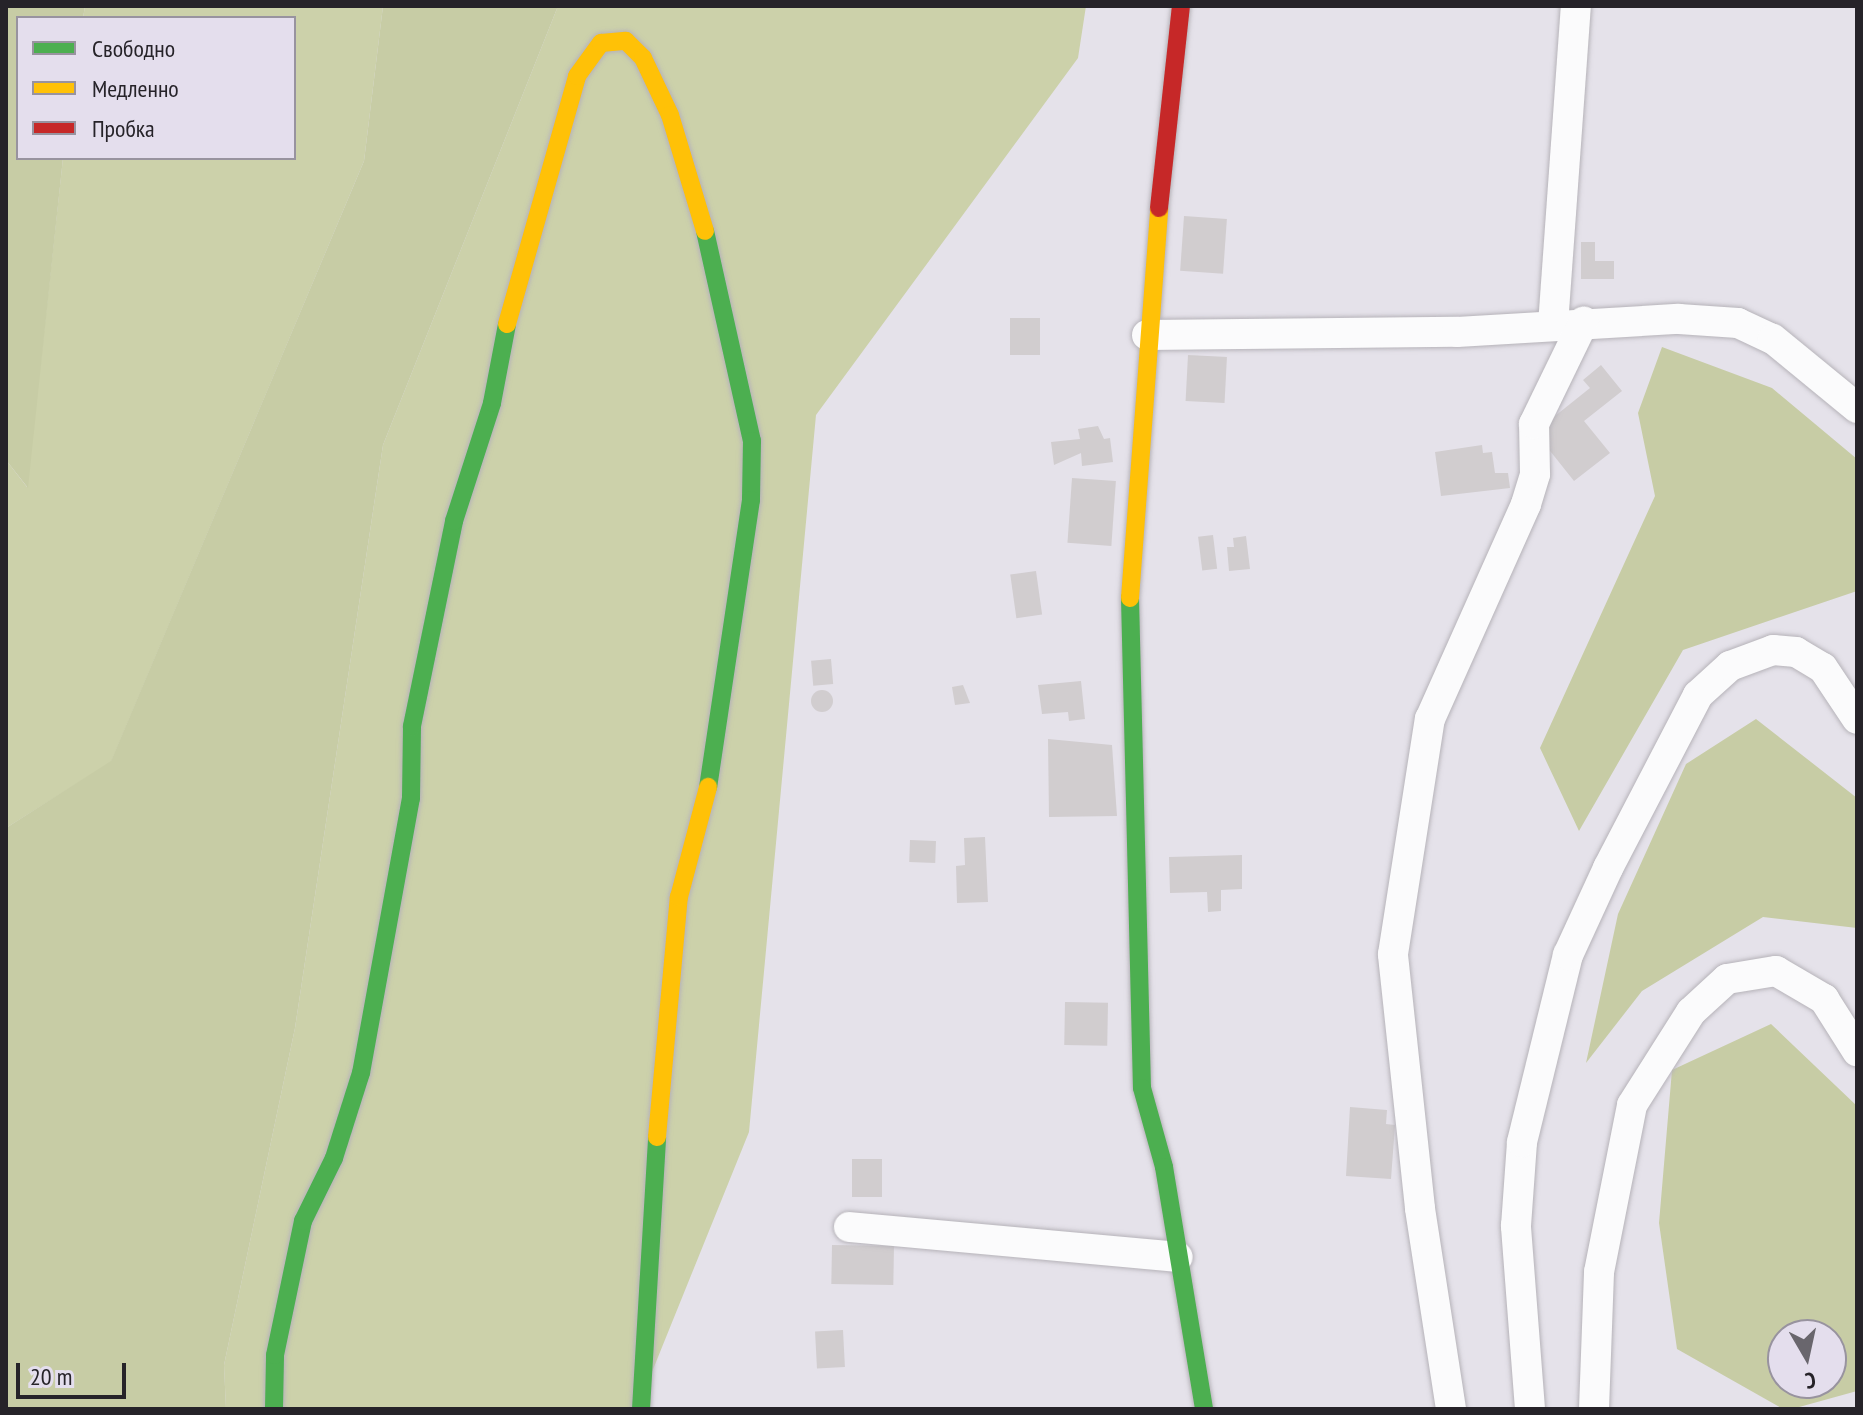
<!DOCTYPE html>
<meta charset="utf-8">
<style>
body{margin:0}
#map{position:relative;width:1863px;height:1415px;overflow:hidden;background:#e5e2ea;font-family:"PT Sans Narrow",sans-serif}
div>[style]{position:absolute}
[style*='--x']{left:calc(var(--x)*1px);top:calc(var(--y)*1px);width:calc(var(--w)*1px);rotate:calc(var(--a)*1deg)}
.green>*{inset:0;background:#ccd1aa}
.forest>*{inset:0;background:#c7cca5}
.building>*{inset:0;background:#d1cdcf;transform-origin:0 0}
.round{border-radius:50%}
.roads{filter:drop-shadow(0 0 2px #b6b3b9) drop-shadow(0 0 2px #b6b3b9)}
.street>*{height:30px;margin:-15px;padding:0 15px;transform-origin:15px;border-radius:15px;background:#fbfbfc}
.fast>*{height:18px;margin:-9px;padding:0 9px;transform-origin:9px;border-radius:9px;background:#4caf50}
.slow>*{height:18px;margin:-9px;padding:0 9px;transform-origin:9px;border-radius:9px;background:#ffc107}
.jam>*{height:18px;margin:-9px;padding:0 9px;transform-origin:9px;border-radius:9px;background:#c62828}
span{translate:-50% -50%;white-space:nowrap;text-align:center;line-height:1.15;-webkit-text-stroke:7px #e4deed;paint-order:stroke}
.frame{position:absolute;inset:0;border:8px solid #262329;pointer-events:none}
.legend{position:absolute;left:16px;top:16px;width:280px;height:144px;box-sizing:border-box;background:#e4deed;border:2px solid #98939f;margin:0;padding:10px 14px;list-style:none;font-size:24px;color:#262329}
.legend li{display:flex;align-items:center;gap:16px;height:40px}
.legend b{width:40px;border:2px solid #98939f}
.north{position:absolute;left:1767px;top:1319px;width:80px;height:80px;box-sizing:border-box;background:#e4deed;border:2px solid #98939f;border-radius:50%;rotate:171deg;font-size:22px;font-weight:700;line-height:32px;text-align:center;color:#262329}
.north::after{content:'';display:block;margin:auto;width:28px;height:36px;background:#69666d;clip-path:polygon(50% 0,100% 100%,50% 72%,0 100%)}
.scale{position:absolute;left:16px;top:1363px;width:110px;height:36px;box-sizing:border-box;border:4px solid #262329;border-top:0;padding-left:10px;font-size:24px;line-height:28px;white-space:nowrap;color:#262329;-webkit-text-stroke:6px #e4deed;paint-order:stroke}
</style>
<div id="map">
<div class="green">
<div style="clip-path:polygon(85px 6px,383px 6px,364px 161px,111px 762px,6px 828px,6px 460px,27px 487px,63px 158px,294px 158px,294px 18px,83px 18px)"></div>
<div style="clip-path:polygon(558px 6px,1086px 6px,1078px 58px,816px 415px,749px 1132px,637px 1409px,226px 1409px,224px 1365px,295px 1028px,383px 445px)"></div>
</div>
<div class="forest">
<div style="clip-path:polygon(6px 6px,85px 6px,83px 18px,18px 18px,18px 158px,63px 158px,28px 488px,6px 460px)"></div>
<div style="clip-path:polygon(383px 6px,558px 6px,383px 445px,295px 1028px,224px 1365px,226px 1409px,6px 1409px,6px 828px,111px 761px,364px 161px)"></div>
<div style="clip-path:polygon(1662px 347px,1772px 388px,1857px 459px,1857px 591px,1683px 650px,1579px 831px,1540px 748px,1655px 496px,1638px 413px)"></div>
<div style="clip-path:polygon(1756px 719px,1857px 798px,1857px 928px,1763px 917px,1642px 991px,1586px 1063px,1618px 914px,1686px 764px)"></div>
<div style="clip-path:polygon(evenodd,1771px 1024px,1857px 1106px,1857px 1391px,1792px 1409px,1783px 1409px,1677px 1349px,1659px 1223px,1672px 1070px,1771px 1024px,1831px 1335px,1831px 1383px,1783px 1383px,1783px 1335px,1831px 1335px)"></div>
</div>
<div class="building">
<div style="left:1184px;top:216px;width:43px;height:55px;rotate:4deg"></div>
<div style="clip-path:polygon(1581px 242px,1595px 242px,1595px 261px,1614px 261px,1614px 279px,1581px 279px)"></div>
<div style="left:1010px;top:318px;width:30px;height:37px"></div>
<div style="left:1188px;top:355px;width:39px;height:46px;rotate:3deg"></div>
<div style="clip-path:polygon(1601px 365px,1622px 391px,1584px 421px,1610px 453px,1574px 481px,1535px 432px,1590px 388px,1583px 380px)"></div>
<div style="clip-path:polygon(1098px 426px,1104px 439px,1110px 438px,1113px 462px,1082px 466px,1081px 453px,1054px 465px,1051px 442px,1080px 439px,1078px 429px)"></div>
<div style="clip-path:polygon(1482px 445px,1483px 453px,1492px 452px,1495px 473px,1508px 473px,1510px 488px,1441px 496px,1435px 452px)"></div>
<div style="left:1072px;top:478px;width:44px;height:65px;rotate:4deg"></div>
<div style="left:1213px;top:535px;width:34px;height:15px;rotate:83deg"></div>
<div style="clip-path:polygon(1246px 536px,1250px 569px,1229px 571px,1227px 547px,1234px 547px,1233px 538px)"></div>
<div style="left:1036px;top:571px;width:44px;height:26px;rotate:82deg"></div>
<div style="left:831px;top:659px;width:25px;height:20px;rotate:85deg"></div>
<div style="clip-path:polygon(1081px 681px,1085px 719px,1069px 721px,1068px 712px,1042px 714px,1038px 685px)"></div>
<div style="clip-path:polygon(963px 685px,970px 703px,955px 705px,952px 687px)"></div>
<div class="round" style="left:811px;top:690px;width:22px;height:22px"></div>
<div style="clip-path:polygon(1048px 739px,1112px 745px,1117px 816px,1049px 817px)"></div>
<div style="clip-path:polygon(985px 837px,988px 902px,957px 903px,956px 866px,965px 865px,964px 838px)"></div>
<div style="left:910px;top:840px;width:26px;height:22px;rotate:2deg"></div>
<div style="clip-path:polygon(1242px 855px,1242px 889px,1221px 890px,1221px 911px,1208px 912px,1207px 892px,1170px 893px,1169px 857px)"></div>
<div style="left:1065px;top:1002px;width:43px;height:43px;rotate:1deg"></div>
<div style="clip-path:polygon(1350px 1107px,1387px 1110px,1386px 1124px,1395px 1125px,1391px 1179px,1346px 1176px)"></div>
<div style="left:852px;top:1159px;width:30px;height:38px"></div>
<div style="left:832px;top:1245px;width:62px;height:39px;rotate:1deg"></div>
<div style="left:843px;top:1330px;width:37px;height:28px;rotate:87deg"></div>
</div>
<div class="roads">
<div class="street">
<div style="--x:1553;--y:325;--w:320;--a:-85.9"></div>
<div style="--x:1147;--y:335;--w:310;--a:-0.6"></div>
<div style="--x:1457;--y:332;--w:222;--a:-3.4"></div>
<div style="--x:1679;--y:319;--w:59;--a:3.9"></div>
<div style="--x:1738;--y:323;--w:38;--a:25"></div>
<div style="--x:1773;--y:339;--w:109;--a:39.4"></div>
<div style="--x:849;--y:1227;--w:330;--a:5.2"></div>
<div style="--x:1451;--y:1409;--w:203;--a:-98.8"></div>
<div style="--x:1420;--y:1208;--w:255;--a:-96.1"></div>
<div style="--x:1393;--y:954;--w:238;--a:-81.1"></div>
<div style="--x:1430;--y:719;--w:235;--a:-65.9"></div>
<div style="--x:1526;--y:504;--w:31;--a:-73"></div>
<div style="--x:1535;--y:474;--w:50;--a:-91.1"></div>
<div style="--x:1534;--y:424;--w:114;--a:-64.1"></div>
<div style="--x:1530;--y:1409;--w:184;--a:-94.4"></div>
<div style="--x:1516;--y:1226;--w:84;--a:-85.9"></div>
<div style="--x:1522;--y:1142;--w:193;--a:-76.2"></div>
<div style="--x:1568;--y:955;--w:96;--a:-65.3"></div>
<div style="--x:1608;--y:868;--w:195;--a:-62.5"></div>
<div style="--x:1698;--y:695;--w:43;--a:-42.2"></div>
<div style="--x:1730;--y:666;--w:46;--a:-20.4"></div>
<div style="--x:1773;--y:650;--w:23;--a:5"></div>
<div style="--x:1796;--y:652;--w:31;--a:31"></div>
<div style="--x:1823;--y:668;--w:61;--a:56.3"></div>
<div style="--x:1594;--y:1409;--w:137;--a:-87.9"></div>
<div style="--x:1599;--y:1272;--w:170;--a:-78.8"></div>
<div style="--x:1632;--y:1105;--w:110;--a:-57.6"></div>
<div style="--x:1691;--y:1012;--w:49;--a:-42.5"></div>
<div style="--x:1727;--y:979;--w:50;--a:-9.3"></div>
<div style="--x:1776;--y:971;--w:56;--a:30.3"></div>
<div style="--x:1824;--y:999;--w:62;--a:57.6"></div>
</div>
<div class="fast">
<div style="--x:705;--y:231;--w:215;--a:77.4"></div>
<div style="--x:752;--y:441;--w:59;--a:91"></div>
<div style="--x:751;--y:500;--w:290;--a:98.5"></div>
<div style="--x:1130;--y:598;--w:490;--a:88.6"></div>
<div style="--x:1142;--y:1088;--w:82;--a:74.4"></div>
<div style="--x:1164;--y:1167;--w:245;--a:80.6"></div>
<div style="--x:274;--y:1409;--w:54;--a:-88.9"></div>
<div style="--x:275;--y:1355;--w:137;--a:-78.2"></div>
<div style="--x:303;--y:1221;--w:70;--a:-63.8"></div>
<div style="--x:334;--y:1158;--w:89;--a:-72.4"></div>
<div style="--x:361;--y:1073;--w:280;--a:-79.7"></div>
<div style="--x:411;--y:798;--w:72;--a:-89.2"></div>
<div style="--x:412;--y:726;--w:209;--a:-78.4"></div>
<div style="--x:454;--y:521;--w:124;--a:-72.1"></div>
<div style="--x:492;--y:403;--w:80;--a:-79.2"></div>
<div style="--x:641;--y:1409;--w:272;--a:-86.6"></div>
</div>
<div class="slow">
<div style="--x:507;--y:324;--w:258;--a:-74.2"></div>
<div style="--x:577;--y:76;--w:41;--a:-54"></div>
<div style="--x:601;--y:43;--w:25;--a:-5"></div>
<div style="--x:626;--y:41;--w:24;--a:45"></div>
<div style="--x:643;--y:58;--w:63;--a:64.7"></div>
<div style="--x:670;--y:115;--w:121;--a:73.2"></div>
<div style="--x:1130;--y:598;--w:391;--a:-85.7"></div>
<div style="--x:657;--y:1137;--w:241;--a:-84.8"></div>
<div style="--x:679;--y:897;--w:114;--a:-75.2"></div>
</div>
<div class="jam">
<div style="--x:1159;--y:208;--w:203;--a:-83.8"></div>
</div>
</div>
<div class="frame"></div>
<ul class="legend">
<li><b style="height:10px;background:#4caf50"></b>Свободно</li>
<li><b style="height:10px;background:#ffc107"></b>Медленно</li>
<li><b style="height:10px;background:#c62828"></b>Пробка</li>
</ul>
<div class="north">С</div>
<div class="scale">20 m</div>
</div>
